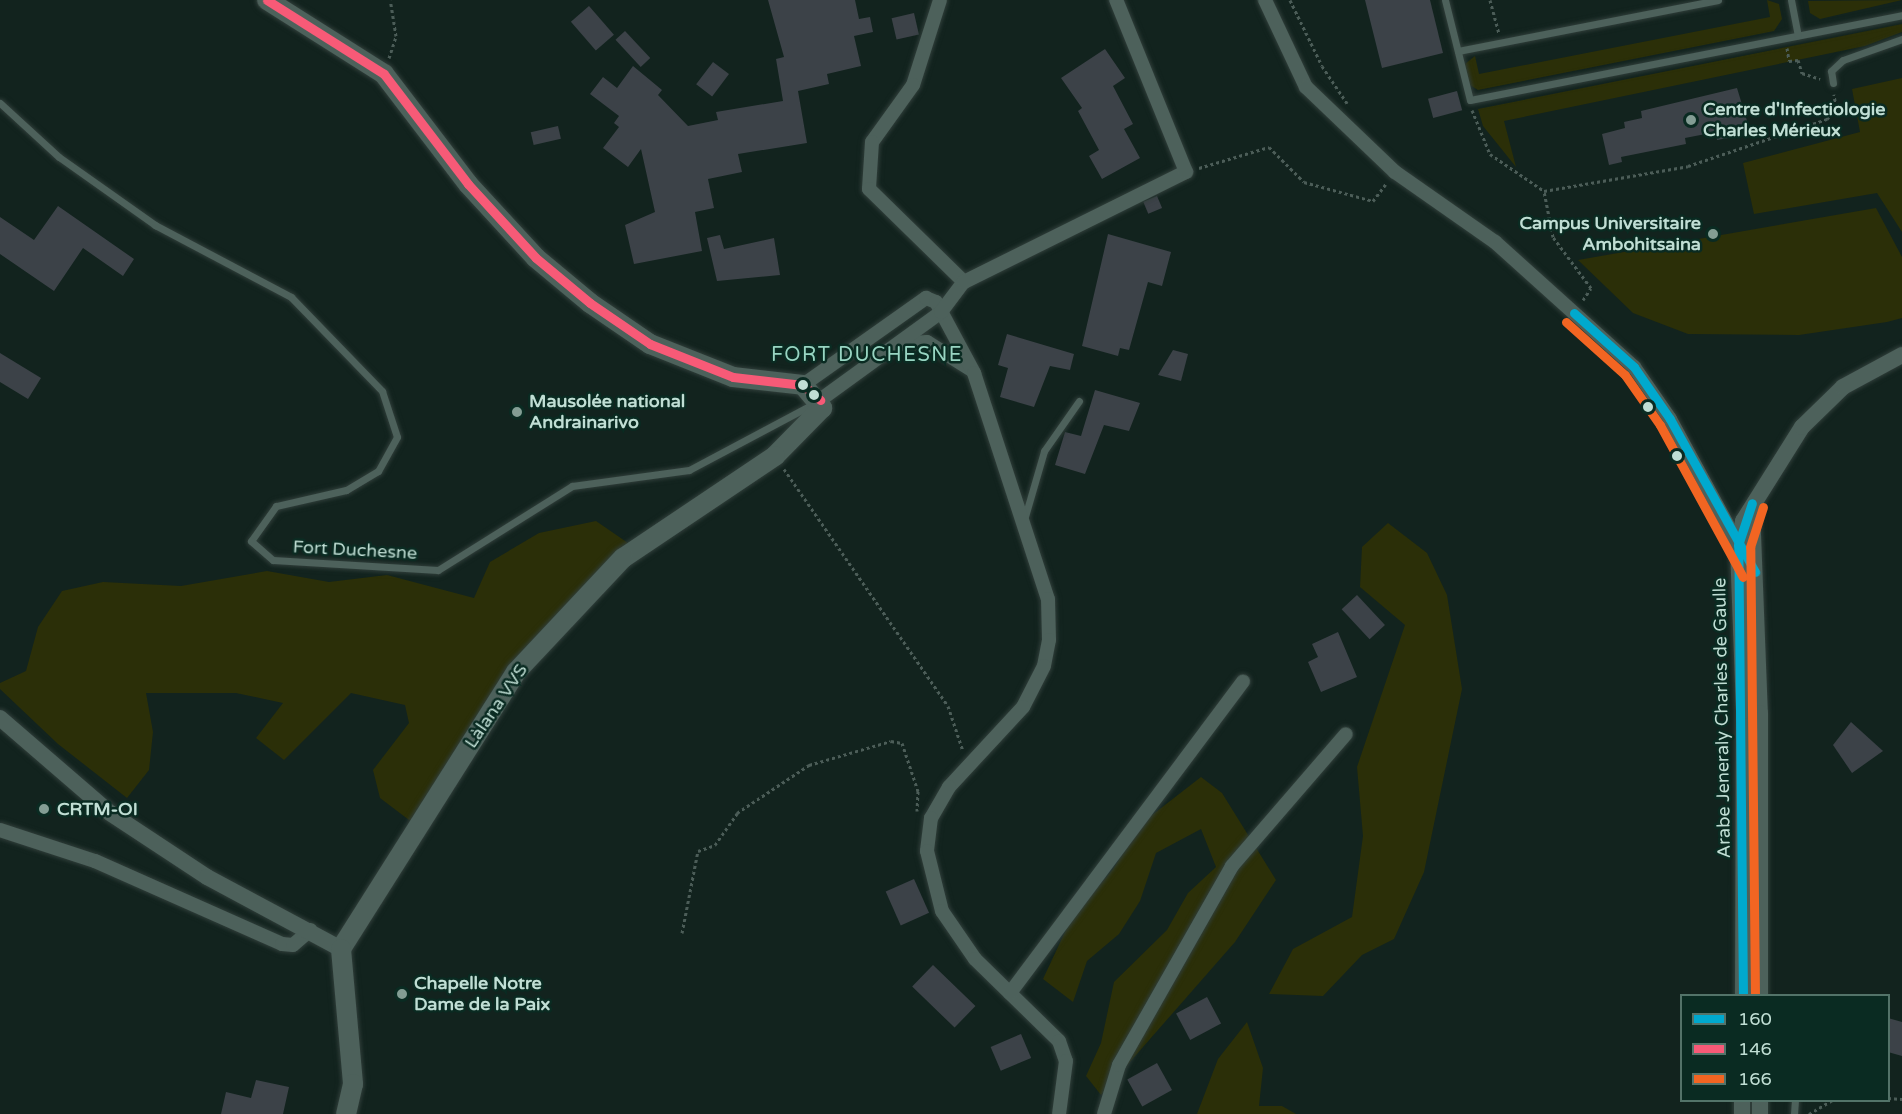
<!DOCTYPE html>
<meta charset="utf-8">
<style>
body{margin:0}
#map{position:relative;width:1902px;height:1114px;overflow:hidden;background:#12231e;font-family:"Varela Round",sans-serif}
div>[style]{position:absolute}
[style*='--x']{left:calc(var(--x)*1px);top:calc(var(--y)*1px);width:calc(var(--w)*1px);rotate:calc(var(--a)*1deg)}
.green>*{inset:0;background:#2b2f08}
.building>*{inset:0;background:#3c4248;transform-origin:0 0}
.path>*{height:3px;margin-top:-1.5px;transform-origin:0;background:repeating-linear-gradient(90deg,#4c5d58 0 3px,transparent 0 6px)}
.roads{filter:drop-shadow(0 0 2px #303e3a) drop-shadow(0 0 2px #303e3a)}
.service>*{height:7px;margin:-3.5px;padding:0 3.5px;transform-origin:3.5px;border-radius:3.5px;background:#4d615b}
.minor>*{height:14px;margin:-7px;padding:0 7px;transform-origin:7px;border-radius:7px;background:#4d615b}
.tertiary>*{height:16px;margin:-8px;padding:0 8px;transform-origin:8px;border-radius:8px;background:#4d615b}
.secondary>*{height:20px;margin:-10px;padding:0 10px;transform-origin:10px;border-radius:10px;background:#4d615b}
.bus-1>*{height:9px;margin:-4.5px;padding:0 4.5px;transform-origin:4.5px;border-radius:4.5px;background:#00a9ce}
.bus-2>*{height:9px;margin:-4.5px;padding:0 4.5px;transform-origin:4.5px;border-radius:4.5px;background:#f75a77}
.bus-3>*{height:9px;margin:-4.5px;padding:0 4.5px;transform-origin:4.5px;border-radius:4.5px;background:#f26522}
.dots>*{width:16px;height:16px;translate:-50% -50%;box-sizing:border-box;border:3px solid #0a2b22;border-radius:50%}
span{translate:-50% -50%;white-space:nowrap;text-align:center;line-height:1.15;-webkit-text-stroke:5px #0a2b22;paint-order:stroke}
.poi-label{font-size:18px;color:#c0ded4;font-weight:700}
.left{translate:0 -50%;text-align:left}
.right{translate:-100% -50%;text-align:right}
.street-label{font-size:18px;color:#c0ded4}
.neighbourhood-label{font-size:20px;color:#98d5c2;letter-spacing:1.5px}
.legend{position:absolute;left:1680px;top:994px;width:210px;height:108px;box-sizing:border-box;background:#0a2b22;border:2px solid #537369;margin:0;padding:8px 10px;list-style:none;font-size:18px;color:#c0ded4}
.legend li{display:flex;align-items:center;gap:12px;height:30px}
.legend b{width:30px;border:2px solid #537369}
</style>
<div id="map">
<div class="green">
<div style="clip-path:polygon(1767px 0,1779px 4px,1782px 19px,1774px 31px,1478px 90px,1468px 84px,1465px 64px,1475px 56px,1479px 74px,1770px 17px)"></div>
<div style="clip-path:polygon(1902px 0,1820px 19px,1810px 13px,1808px 1px)"></div>
<div style="clip-path:polygon(1902px 24px,1902px 32px,1865px 46px,1504px 121px,1516px 167px,1483px 126px,1478px 109px)"></div>
<div style="clip-path:polygon(1902px 78px,1902px 232px,1877px 193px,1754px 214px,1743px 163px,1860px 132px,1852px 89px)"></div>
<div style="clip-path:polygon(1876px 208px,1902px 257px,1902px 318px,1887px 322px,1799px 335px,1688px 334px,1633px 313px,1578px 260px)"></div>
<div style="clip-path:polygon(596px 521px,628px 543px,508px 667px,413px 823px,380px 798px,373px 770px,409px 723px,405px 705px,351px 693px,284px 760px,256px 738px,283px 703px,236px 693px,146px 693px,153px 732px,149px 770px,127px 798px,58px 744px,0 689px,0 683px,26px 671px,38px 627px,62px 591px,103px 582px,181px 586px,267px 571px,329px 582px,387px 575px,474px 598px,490px 562px,539px 533px)"></div>
<div style="clip-path:polygon(1388px 523px,1427px 553px,1447px 595px,1462px 689px,1424px 872px,1394px 939px,1362px 955px,1323px 996px,1269px 994px,1293px 949px,1352px 917px,1363px 836px,1357px 767px,1405px 625px,1360px 587px,1362px 547px)"></div>
<div style="clip-path:polygon(1201px 777px,1222px 793px,1276px 880px,1235px 942px,1101px 1095px,1086px 1076px,1101px 1043px,1114px 982px,1167px 930px,1188px 893px,1216px 867px,1201px 829px,1156px 853px,1140px 901px,1119px 934px,1087px 961px,1073px 1002px,1043px 979px,1071px 919px,1113px 869px,1143px 822px)"></div>
<div style="clip-path:polygon(1247px 1022px,1263px 1068px,1259px 1106px,1282px 1106px,1296px 1114px,1197px 1114px,1218px 1059px)"></div>
</div>
<div class="building">
<div style="clip-path:polygon(768px 0,855px 0,859px 19px,870px 17px,873px 32px,854px 36px,861px 66px,827px 74px,829px 84px,798px 91px,807px 143px,738px 154px,742px 172px,708px 179px,714px 208px,695px 212px,702px 251px,634px 264px,625px 225px,655px 212px,641px 149px,628px 167px,603px 148px,619px 127px,614px 123px,619px 116px,590px 94px,603px 77px,617px 88px,633px 66px,662px 90px,658px 95px,688px 126px,718px 120px,716px 112px,783px 101px,776px 59px,784px 57px)"></div>
<div style="clip-path:polygon(1365px 0,1430px 0,1443px 53px,1382px 68px)"></div>
<div style="left:589px;top:6px;width:38px;height:24px;rotate:49deg"></div>
<div style="left:914px;top:13px;width:22px;height:23px;rotate:77deg"></div>
<div style="left:625px;top:31px;width:37px;height:13px;rotate:47deg"></div>
<div style="clip-path:polygon(1105px 49px,1125px 78px,1113px 86px,1133px 124px,1124px 129px,1140px 158px,1102px 179px,1089px 156px,1099px 150px,1078px 111px,1082px 108px,1061px 78px)"></div>
<div style="left:713px;top:62px;width:20px;height:28px;rotate:37deg"></div>
<div style="clip-path:polygon(1737px 88px,1751px 134px,1717px 140px,1716px 132px,1685px 138px,1686px 144px,1621px 157px,1622px 162px,1609px 165px,1602px 134px,1625px 128px,1624px 122px,1642px 118px,1641px 111px)"></div>
<div style="left:1457px;top:91px;width:20px;height:30px;rotate:75deg"></div>
<div style="left:558px;top:126px;width:13px;height:28px;rotate:77deg"></div>
<div style="left:1157px;top:196px;width:13px;height:15px;rotate:67deg"></div>
<div style="clip-path:polygon(58px 206px,134px 259px,123px 276px,83px 248px,54px 291px,0 254px,0 217px,34px 240px)"></div>
<div style="clip-path:polygon(1108px 234px,1171px 252px,1162px 286px,1148px 282px,1129px 350px,1120px 348px,1118px 356px,1082px 346px)"></div>
<div style="clip-path:polygon(720px 235px,724px 249px,774px 238px,780px 275px,717px 281px,707px 238px)"></div>
<div style="clip-path:polygon(1007px 334px,1074px 354px,1070px 370px,1050px 366px,1034px 407px,1000px 397px,1008px 368px,998px 365px)"></div>
<div style="clip-path:polygon(1173px 350px,1188px 354px,1181px 381px,1158px 375px)"></div>
<div style="clip-path:polygon(0 353px,41px 378px,28px 399px,0 382px)"></div>
<div style="clip-path:polygon(1095px 390px,1140px 403px,1129px 431px,1104px 425px,1085px 474px,1055px 465px,1065px 432px,1081px 436px)"></div>
<div style="left:1357px;top:595px;width:41px;height:21px;rotate:47deg"></div>
<div style="clip-path:polygon(1338px 632px,1357px 677px,1321px 692px,1308px 662px,1318px 657px,1312px 644px)"></div>
<div style="clip-path:polygon(1851px 722px,1883px 751px,1852px 773px,1833px 745px)"></div>
<div style="left:914px;top:879px;width:37px;height:31px;rotate:66deg"></div>
<div style="left:933px;top:965px;width:59px;height:30px;rotate:44deg"></div>
<div style="left:1207px;top:997px;width:30px;height:35px;rotate:62deg"></div>
<div style="clip-path:polygon(1888px 1018px,1902px 1022px,1902px 1056px,1888px 1052px)"></div>
<div style="left:1021px;top:1034px;width:26px;height:33px;rotate:67deg"></div>
<div style="left:1157px;top:1063px;width:31px;height:34px;rotate:61deg"></div>
<div style="clip-path:polygon(256px 1080px,289px 1087px,283px 1114px,221px 1114px,226px 1092px,251px 1098px)"></div>
</div>
<div class="path">
<div style="--x:1290;--y:0;--w:73;--a:64.1"></div>
<div style="--x:1322;--y:66;--w:45;--a:56"></div>
<div style="--x:1490;--y:0;--w:34;--a:75"></div>
<div style="--x:1787;--y:48;--w:13;--a:81"></div>
<div style="--x:1789;--y:61;--w:9;--a:-6"></div>
<div style="--x:1798;--y:60;--w:14;--a:73"></div>
<div style="--x:1802;--y:73;--w:19;--a:18"></div>
<div style="--x:389;--y:58;--w:23;--a:-72"></div>
<div style="--x:396;--y:36;--w:36;--a:-99"></div>
<div style="--x:1472;--y:110;--w:48;--a:67.8"></div>
<div style="--x:1490;--y:154;--w:65;--a:34.4"></div>
<div style="--x:1199;--y:168;--w:73;--a:-16.7"></div>
<div style="--x:1269;--y:147;--w:49;--a:45"></div>
<div style="--x:1304;--y:182;--w:72;--a:15.4"></div>
<div style="--x:1373;--y:201;--w:21;--a:-53"></div>
<div style="--x:1583;--y:300;--w:14;--a:-56"></div>
<div style="--x:1591;--y:288;--w:64;--a:-126.7"></div>
<div style="--x:1553;--y:237;--w:47;--a:-101.1"></div>
<div style="--x:1544;--y:191;--w:146;--a:-9.8"></div>
<div style="--x:1688;--y:166;--w:147;--a:-18.7"></div>
<div style="--x:1827;--y:119;--w:15;--a:-53"></div>
<div style="--x:1836;--y:107;--w:13;--a:-99"></div>
<div style="--x:784;--y:469;--w:288;--a:55.3"></div>
<div style="--x:948;--y:706;--w:47;--a:71.6"></div>
<div style="--x:682;--y:933;--w:84;--a:-79"></div>
<div style="--x:698;--y:851;--w:18;--a:-19"></div>
<div style="--x:715;--y:845;--w:39;--a:-55"></div>
<div style="--x:737;--y:813;--w:87;--a:-33.7"></div>
<div style="--x:809;--y:765;--w:85;--a:-16.3"></div>
<div style="--x:891;--y:741;--w:11;--a:10"></div>
<div style="--x:902;--y:743;--w:51;--a:71.6"></div>
<div style="--x:918;--y:791;--w:20;--a:93"></div>
<div style="--x:1888;--y:1098;--w:14;--a:4"></div>
<div style="--x:1809;--y:1114;--w:27;--a:-31"></div>
</div>
<div class="roads">
<div class="service">
<div style="--x:1445;--y:0;--w:103;--a:76"></div>
<div style="--x:1470;--y:100;--w:440;--a:-11.1"></div>
<div style="--x:1791;--y:0;--w:36;--a:79"></div>
<div style="--x:1458;--y:51;--w:265;--a:-11.1"></div>
<div style="--x:1833;--y:83;--w:12;--a:-99"></div>
<div style="--x:1831;--y:71;--w:16;--a:-43"></div>
<div style="--x:1843;--y:60;--w:63;--a:-19.6"></div>
<div style="--x:0;--y:103;--w:80;--a:42.5"></div>
<div style="--x:59;--y:157;--w:118;--a:35.3"></div>
<div style="--x:155;--y:225;--w:154;--a:27.9"></div>
<div style="--x:291;--y:297;--w:131;--a:45.9"></div>
<div style="--x:382;--y:391;--w:48;--a:71.9"></div>
<div style="--x:397;--y:437;--w:39;--a:119"></div>
<div style="--x:378;--y:471;--w:37;--a:149"></div>
<div style="--x:346;--y:490;--w:72;--a:167.1"></div>
<div style="--x:276;--y:506;--w:43;--a:125.5"></div>
<div style="--x:251;--y:541;--w:29;--a:41"></div>
<div style="--x:273;--y:560;--w:165;--a:3.5"></div>
<div style="--x:438;--y:570;--w:158;--a:-32.1"></div>
<div style="--x:572;--y:486;--w:118;--a:-7.8"></div>
<div style="--x:689;--y:470;--w:143;--a:-28"></div>
<div style="--x:1024;--y:520;--w:72;--a:-73.8"></div>
<div style="--x:1044;--y:451;--w:61;--a:-55"></div>
<div style="--x:1794;--y:1114;--w:14;--a:-86"></div>
</div>
<div class="minor">
<div style="--x:940;--y:0;--w:89;--a:107.6"></div>
<div style="--x:913;--y:85;--w:70;--a:125.7"></div>
<div style="--x:872;--y:142;--w:47;--a:93.7"></div>
<div style="--x:869;--y:189;--w:133;--a:44.4"></div>
<div style="--x:1265;--y:0;--w:96;--a:64.8"></div>
<div style="--x:1306;--y:87;--w:123;--a:43.7"></div>
<div style="--x:1395;--y:172;--w:122;--a:35"></div>
<div style="--x:1495;--y:242;--w:187;--a:42"></div>
<div style="--x:1634;--y:367;--w:63;--a:55.3"></div>
<div style="--x:1670;--y:419;--w:147;--a:61.5"></div>
<div style="--x:899;--y:344;--w:28;--a:-4"></div>
<div style="--x:927;--y:342;--w:51;--a:32.1"></div>
<div style="--x:803;--y:385;--w:151;--a:-35.3"></div>
<div style="--x:926;--y:298;--w:11;--a:22"></div>
<div style="--x:936;--y:302;--w:81;--a:61.8"></div>
<div style="--x:974;--y:373;--w:238;--a:71.9"></div>
<div style="--x:1048;--y:599;--w:41;--a:88.6"></div>
<div style="--x:1049;--y:640;--w:26;--a:101"></div>
<div style="--x:1044;--y:666;--w:46;--a:117.1"></div>
<div style="--x:1023;--y:707;--w:109;--a:132.8"></div>
<div style="--x:949;--y:787;--w:36;--a:120"></div>
<div style="--x:931;--y:818;--w:33;--a:97"></div>
<div style="--x:927;--y:851;--w:62;--a:76"></div>
<div style="--x:942;--y:911;--w:58;--a:55.5"></div>
<div style="--x:975;--y:959;--w:117;--a:44.3"></div>
<div style="--x:1059;--y:1041;--w:21;--a:71"></div>
<div style="--x:1066;--y:1061;--w:53;--a:97.5"></div>
<div style="--x:820;--y:400;--w:150;--a:-36"></div>
<div style="--x:941;--y:312;--w:38;--a:-53"></div>
<div style="--x:964;--y:282;--w:248;--a:-26.4"></div>
<div style="--x:1186;--y:172;--w:186;--a:-112.1"></div>
<div style="--x:0;--y:830;--w:100;--a:18.1"></div>
<div style="--x:95;--y:861;--w:205;--a:23.9"></div>
<div style="--x:282;--y:944;--w:11;--a:5"></div>
<div style="--x:293;--y:945;--w:23;--a:-41"></div>
<div style="--x:1010;--y:993;--w:389;--a:-53.2"></div>
<div style="--x:1104;--y:1114;--w:51;--a:-73"></div>
<div style="--x:1119;--y:1065;--w:229;--a:-60.4"></div>
<div style="--x:1232;--y:866;--w:174;--a:-49.2"></div>
</div>
<div class="tertiary">
<div style="--x:1752;--y:508;--w:205;--a:87.8"></div>
<div style="--x:1760;--y:713;--w:283;--a:90"></div>
<div style="--x:0;--y:718;--w:145;--a:40.8"></div>
<div style="--x:110;--y:813;--w:116;--a:33.4"></div>
<div style="--x:207;--y:877;--w:152;--a:28.2"></div>
<div style="--x:1743;--y:996;--w:285;--a:-89.8"></div>
<div style="--x:1744;--y:711;--w:166;--a:-92.1"></div>
<div style="--x:1738;--y:545;--w:25;--a:-78"></div>
<div style="--x:1743;--y:521;--w:111;--a:-57.9"></div>
<div style="--x:1802;--y:427;--w:57;--a:-44.3"></div>
<div style="--x:1843;--y:387;--w:67;--a:-28.5"></div>
<div style="--x:1760;--y:1100;--w:14;--a:90"></div>
<div style="--x:1742;--y:1114;--w:14;--a:-90"></div>
</div>
<div class="secondary">
<div style="--x:267;--y:0;--w:138;--a:32.3"></div>
<div style="--x:384;--y:74;--w:138;--a:52.6"></div>
<div style="--x:468;--y:184;--w:100;--a:47.4"></div>
<div style="--x:536;--y:258;--w:70;--a:39.8"></div>
<div style="--x:590;--y:303;--w:73;--a:34.3"></div>
<div style="--x:650;--y:344;--w:89;--a:21.7"></div>
<div style="--x:733;--y:377;--w:70;--a:6.5"></div>
<div style="--x:803;--y:385;--w:30;--a:50"></div>
<div style="--x:822;--y:408;--w:67;--a:134.4"></div>
<div style="--x:775;--y:456;--w:183;--a:146.1"></div>
<div style="--x:623;--y:558;--w:156;--a:133.2"></div>
<div style="--x:516;--y:672;--w:328;--a:122.3"></div>
<div style="--x:341;--y:949;--w:136;--a:84.9"></div>
<div style="--x:353;--y:1084;--w:31;--a:103"></div>
</div>
</div>
<div class="bus-1">
<div style="--x:1574;--y:313;--w:81;--a:42"></div>
<div style="--x:1634;--y:367;--w:63;--a:55.3"></div>
<div style="--x:1670;--y:419;--w:175;--a:60.9"></div>
<div style="--x:1743;--y:996;--w:451;--a:-90.6"></div>
<div style="--x:1738;--y:545;--w:44;--a:-71.6"></div>
</div>
<div class="bus-2">
<div style="--x:267;--y:0;--w:138;--a:32.3"></div>
<div style="--x:384;--y:74;--w:138;--a:52.6"></div>
<div style="--x:468;--y:184;--w:100;--a:47.4"></div>
<div style="--x:536;--y:258;--w:70;--a:39.8"></div>
<div style="--x:590;--y:303;--w:73;--a:34.3"></div>
<div style="--x:650;--y:344;--w:89;--a:21.7"></div>
<div style="--x:733;--y:377;--w:70;--a:6.5"></div>
<div style="--x:803;--y:385;--w:23;--a:41"></div>
</div>
<div class="bus-3">
<div style="--x:1566;--y:322;--w:79;--a:41.9"></div>
<div style="--x:1625;--y:375;--w:61;--a:55"></div>
<div style="--x:1660;--y:425;--w:173;--a:61.4"></div>
<div style="--x:1755;--y:996;--w:449;--a:-90.6"></div>
<div style="--x:1750;--y:547;--w:42;--a:-72"></div>
</div>
<div class="dots">
<div style="left:1691px;top:120px;background:#839d94"></div>
<div style="left:1713px;top:234px;background:#839d94"></div>
<div style="left:803px;top:385px;background:#c0ded4"></div>
<div style="left:814px;top:395px;background:#c0ded4"></div>
<div style="left:1648px;top:407px;background:#c0ded4"></div>
<div style="left:517px;top:412px;background:#839d94"></div>
<div style="left:1677px;top:456px;background:#c0ded4"></div>
<div style="left:44px;top:809px;background:#839d94"></div>
<div style="left:402px;top:994px;background:#839d94"></div>
</div>
<div class="poi-label">
<span class="left" style="left:1703px;top:120px">Centre d'Infectiologie<br>Charles Mérieux</span>
<span class="right" style="left:1701px;top:234px">Campus Universitaire<br>Ambohitsaina</span>
<span class="left" style="left:529px;top:412px">Mausolée national<br>Andrainarivo</span>
<span class="left" style="left:57px;top:809px">CRTM-OI</span>
<span class="left" style="left:414px;top:994px">Chapelle Notre<br>Dame de la Paix</span>
</div>
<div class="street-label">
<span style="left:355px;top:550px;rotate:3deg">Fort Duchesne</span>
<span style="left:496px;top:706px;rotate:-56deg">Làlana VVS</span>
<span style="left:1722px;top:718px;rotate:-91deg">Arabe Jeneraly Charles de Gaulle</span>
</div>
<div class="neighbourhood-label">
<span style="left:867px;top:355px">FORT DUCHESNE</span>
</div>
<ul class="legend">
<li><b style="height:8px;background:#00a9ce"></b>160</li>
<li><b style="height:8px;background:#f75a77"></b>146</li>
<li><b style="height:8px;background:#f26522"></b>166</li>
</ul>
</div>
